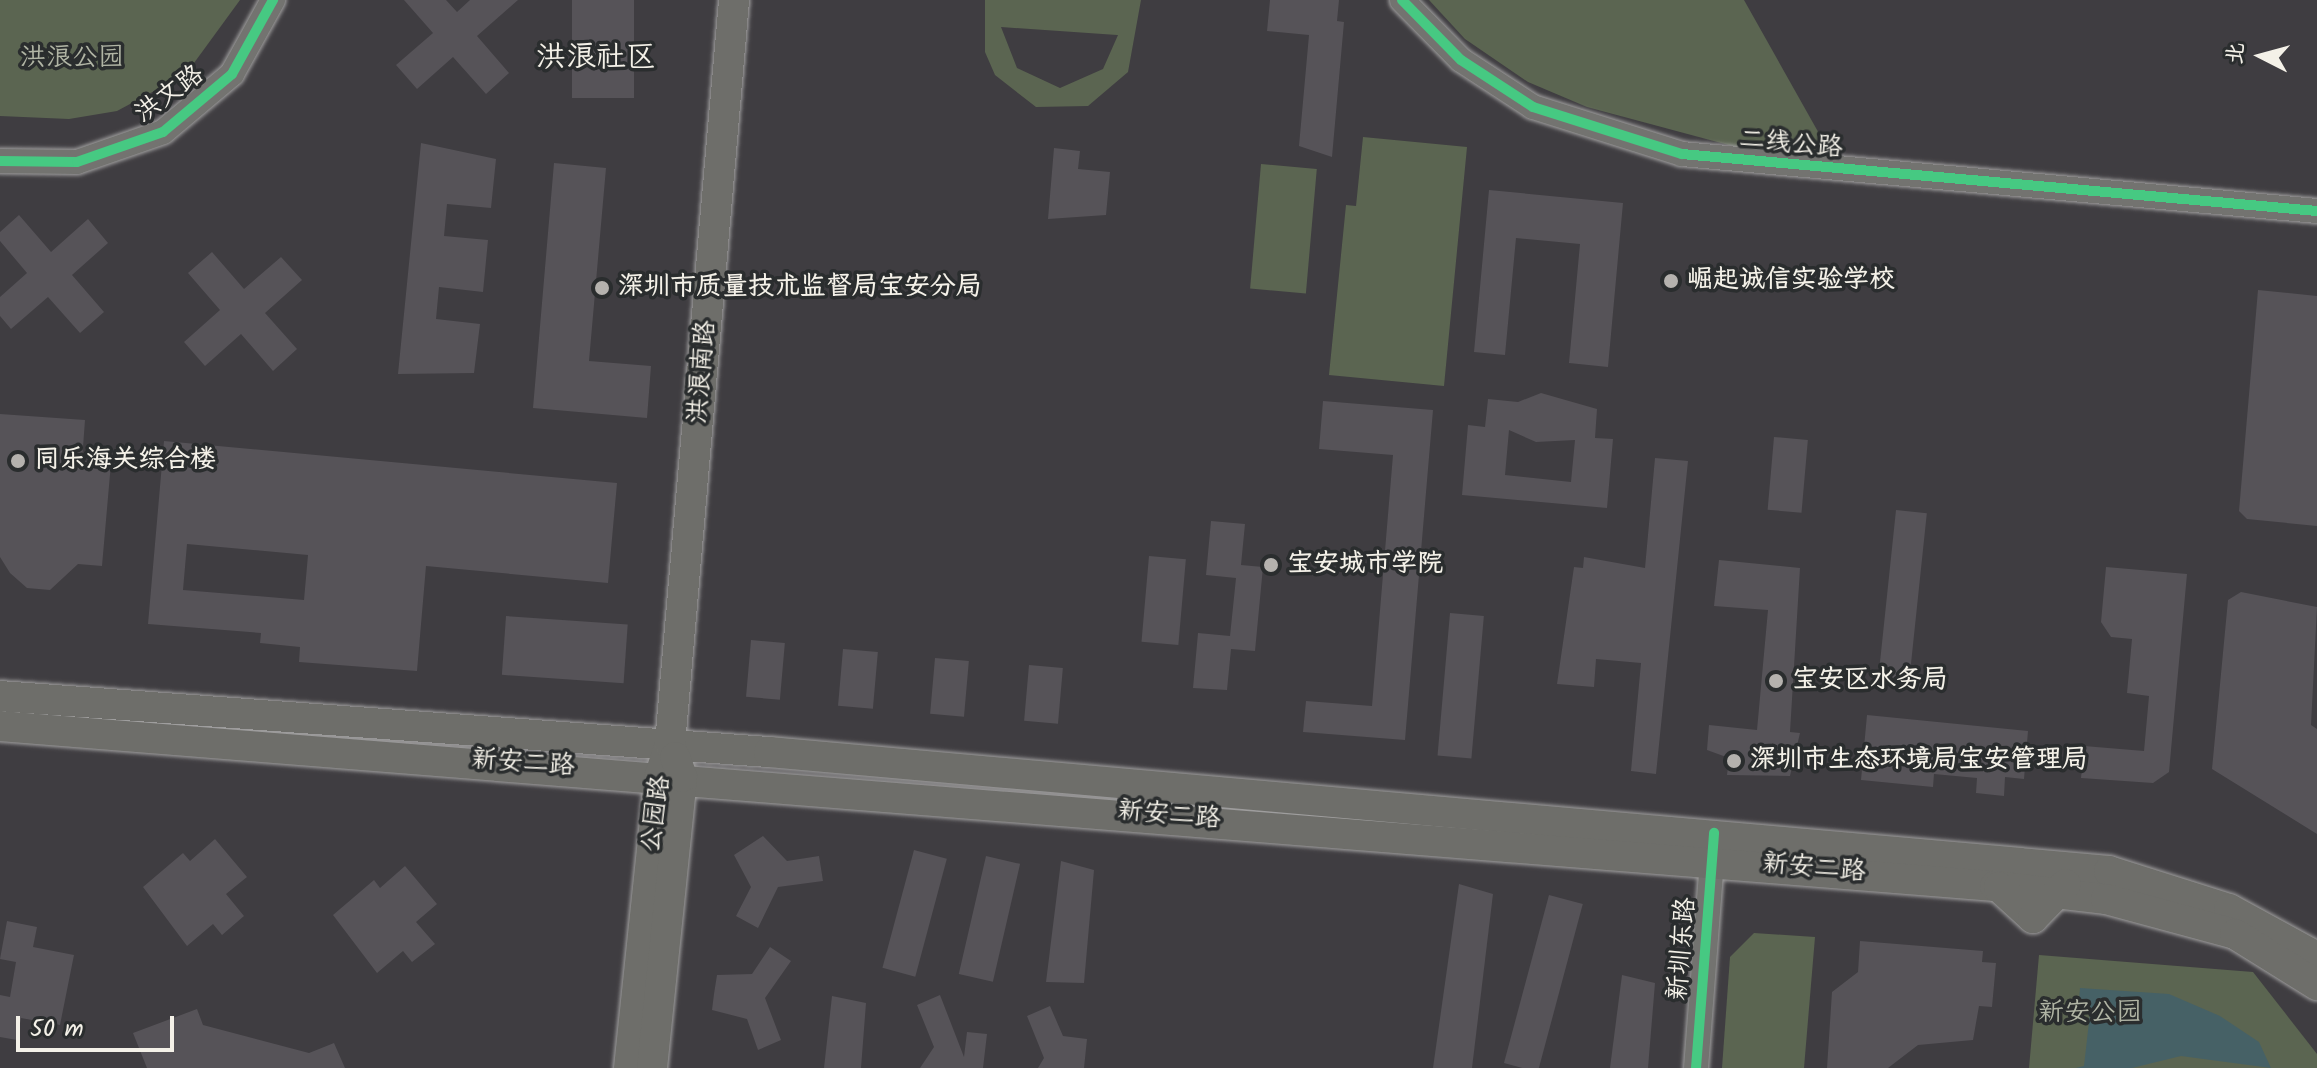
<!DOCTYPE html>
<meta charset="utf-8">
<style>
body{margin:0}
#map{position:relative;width:2317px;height:1068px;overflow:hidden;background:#3f3d41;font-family:Kalam,"LXGW WenKai TC",sans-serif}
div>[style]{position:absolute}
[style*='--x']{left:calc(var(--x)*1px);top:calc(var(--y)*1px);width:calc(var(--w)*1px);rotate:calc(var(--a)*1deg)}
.green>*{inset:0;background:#5b6551;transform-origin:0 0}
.water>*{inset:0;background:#466166}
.building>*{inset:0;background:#565358;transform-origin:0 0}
.roads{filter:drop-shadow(0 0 2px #a09f9f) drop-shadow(0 0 2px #a09f9f)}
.minor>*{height:24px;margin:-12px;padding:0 12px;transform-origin:12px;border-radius:12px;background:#737370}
.major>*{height:30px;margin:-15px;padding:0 15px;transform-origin:15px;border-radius:15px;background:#6e6e6a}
.cycleway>*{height:10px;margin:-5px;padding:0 5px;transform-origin:5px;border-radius:5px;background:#46c982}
.dots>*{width:22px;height:22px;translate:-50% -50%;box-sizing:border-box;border:4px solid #2a2d2e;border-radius:50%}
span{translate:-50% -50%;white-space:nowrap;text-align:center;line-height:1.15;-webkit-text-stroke:7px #2a2d2e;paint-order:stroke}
.park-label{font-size:26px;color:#b1b5a5}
.street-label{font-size:26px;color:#f4f1e8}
.poi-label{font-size:26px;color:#f4f1e8;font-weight:700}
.left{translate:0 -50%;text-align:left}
.quarter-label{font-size:30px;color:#f4f1e8}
.north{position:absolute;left:2221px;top:16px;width:80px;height:80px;-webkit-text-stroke:6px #2a2d2e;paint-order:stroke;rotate:276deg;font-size:22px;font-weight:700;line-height:32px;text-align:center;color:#f4f1e8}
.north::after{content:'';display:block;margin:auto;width:28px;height:36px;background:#f4f1e8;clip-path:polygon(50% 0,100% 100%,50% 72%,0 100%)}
.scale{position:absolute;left:16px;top:1016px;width:158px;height:36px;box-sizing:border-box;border:4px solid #f4f1e8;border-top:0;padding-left:10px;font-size:24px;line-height:28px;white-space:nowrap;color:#f4f1e8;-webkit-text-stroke:6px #2a2d2e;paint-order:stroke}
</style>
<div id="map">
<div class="green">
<div style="clip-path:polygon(0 0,240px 0,194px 63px,156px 90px,117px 111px,69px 119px,0 116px)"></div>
<div style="clip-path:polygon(evenodd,985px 0,1141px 0,1128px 72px,1088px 106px,1036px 107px,995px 75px,985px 52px,985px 0,1001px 27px,1117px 35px,1118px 35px,1103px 69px,1060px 88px,1017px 68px,1001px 27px)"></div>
<div style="clip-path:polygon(1429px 0,1744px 0,1830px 153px,1736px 147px,1587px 107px,1528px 82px,1465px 39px)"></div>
<div style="clip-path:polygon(1363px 137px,1467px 147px,1444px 386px,1329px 375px,1346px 205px,1356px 206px)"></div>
<div style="left:1261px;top:164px;width:56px;height:125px;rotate:5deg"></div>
<div style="clip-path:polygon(1754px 933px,1815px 937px,1804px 1068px,1722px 1068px,1730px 957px)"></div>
<div style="clip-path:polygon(2039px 955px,2253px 972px,2317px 1054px,2317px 1068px,2029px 1068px)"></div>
</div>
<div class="water">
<div style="clip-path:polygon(2080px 988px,2169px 994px,2220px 1016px,2259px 1042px,2271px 1068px,2181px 1056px,2132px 1068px,2076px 1068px,2084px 1066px,2090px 1013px,2078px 1012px)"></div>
</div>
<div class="building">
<div style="clip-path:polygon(404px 0,446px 0,457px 12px,470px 0,518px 0,477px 36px,509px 73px,486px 94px,453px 57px,417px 89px,396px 65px,433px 33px)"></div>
<div style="left:572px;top:0;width:62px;height:98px"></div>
<div style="clip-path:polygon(1270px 0,1339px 0,1337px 21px,1344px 22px,1332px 157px,1299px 146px,1309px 35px,1267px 31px)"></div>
<div style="clip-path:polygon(421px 143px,496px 159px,491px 208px,447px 204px,444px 236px,488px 240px,483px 292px,439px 287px,436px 319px,480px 324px,474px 373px,398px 374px)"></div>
<div style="clip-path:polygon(1054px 148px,1080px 151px,1078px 169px,1110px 172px,1106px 215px,1048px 219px)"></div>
<div style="clip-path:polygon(554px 163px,606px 168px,589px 361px,651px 366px,647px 418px,533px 408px)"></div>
<div style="clip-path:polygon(1489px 190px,1623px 203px,1608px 367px,1569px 363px,1580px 244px,1516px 238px,1505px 355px,1474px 352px)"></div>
<div style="clip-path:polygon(19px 215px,51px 252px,88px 219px,108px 243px,72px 275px,104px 312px,80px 333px,48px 297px,11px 329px,0 316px,0 297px,27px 273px,0 241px,0 232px)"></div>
<div style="clip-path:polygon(212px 252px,244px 289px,281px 257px,302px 280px,265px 313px,297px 349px,273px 371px,241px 334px,205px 366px,184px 342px,220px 310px,188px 273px)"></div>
<div style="clip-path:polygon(2258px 290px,2317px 296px,2317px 526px,2247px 519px,2239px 511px)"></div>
<div style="clip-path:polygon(evenodd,1541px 393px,1597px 409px,1595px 438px,1613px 439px,1607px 508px,1462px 495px,1468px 425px,1485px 427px,1488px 399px,1518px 402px,1541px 393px,1509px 430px,1536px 442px,1575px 440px,1571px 482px,1505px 475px,1509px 430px)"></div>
<div style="clip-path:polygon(1323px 401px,1433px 410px,1405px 740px,1303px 732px,1306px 701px,1372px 706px,1393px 455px,1319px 449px)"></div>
<div style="clip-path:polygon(0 414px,85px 420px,82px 461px,111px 463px,102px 566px,78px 564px,50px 590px,27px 588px,10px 573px,0 557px)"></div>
<div style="left:1774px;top:437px;width:34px;height:73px;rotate:5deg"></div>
<div style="clip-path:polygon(evenodd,164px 441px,617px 483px,608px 583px,426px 566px,417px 671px,299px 662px,300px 647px,260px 643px,261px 633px,148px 624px,164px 441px,187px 544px,308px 555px,304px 600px,183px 590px,187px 544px)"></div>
<div style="clip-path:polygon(1655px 458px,1688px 461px,1656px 774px,1631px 771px,1641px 663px,1596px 659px,1594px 687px,1557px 684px,1574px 567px,1583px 568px,1584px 557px,1645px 568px)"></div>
<div style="left:1896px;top:510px;width:31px;height:167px;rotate:6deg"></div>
<div style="clip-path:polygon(1211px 521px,1245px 524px,1241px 565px,1263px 567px,1255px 651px,1231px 649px,1227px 690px,1193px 688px,1198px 633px,1230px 636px,1236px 578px,1206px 575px)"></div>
<div style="left:1149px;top:556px;width:37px;height:86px;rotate:5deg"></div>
<div style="clip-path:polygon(1719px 560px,1800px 568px,1790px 732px,1800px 733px,1790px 776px,1727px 775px,1729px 758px,1707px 750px,1709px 725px,1757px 730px,1768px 610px,1714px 606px)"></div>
<div style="clip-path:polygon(2106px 567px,2187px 574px,2169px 772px,2153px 783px,2081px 778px,2084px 746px,2144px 751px,2149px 696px,2127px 693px,2132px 639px,2111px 637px,2101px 622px)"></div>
<div style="clip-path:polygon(2241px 592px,2317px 607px,2311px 725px,2317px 729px,2317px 834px,2212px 769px,2228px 600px)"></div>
<div style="left:1450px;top:613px;width:34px;height:143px;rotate:5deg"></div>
<div style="left:506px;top:616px;width:122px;height:59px;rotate:4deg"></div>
<div style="left:751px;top:640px;width:34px;height:57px;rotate:5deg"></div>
<div style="left:843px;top:649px;width:35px;height:57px;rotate:5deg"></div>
<div style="left:935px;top:658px;width:34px;height:56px;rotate:5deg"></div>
<div style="left:1029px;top:665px;width:34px;height:56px;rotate:5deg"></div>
<div style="clip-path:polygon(1867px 715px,2028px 731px,2024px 779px,2005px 777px,2004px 796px,1976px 793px,1977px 778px,1934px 774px,1933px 787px,1861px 780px)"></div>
<div style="clip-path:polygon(763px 836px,787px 861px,819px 856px,823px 881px,778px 887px,758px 928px,736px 916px,751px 887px,734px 855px)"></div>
<div style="clip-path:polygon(215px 839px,247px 877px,226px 894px,244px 916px,222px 935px,213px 924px,187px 946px,143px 887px,183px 853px,190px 861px)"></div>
<div style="left:914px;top:850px;width:34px;height:122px;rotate:15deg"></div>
<div style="left:986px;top:856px;width:35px;height:121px;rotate:13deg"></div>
<div style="clip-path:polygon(1061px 861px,1094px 870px,1084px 983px,1046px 982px)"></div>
<div style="clip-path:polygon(405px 866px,437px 904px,416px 922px,435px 944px,412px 962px,403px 951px,377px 973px,333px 915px,374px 880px,380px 888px)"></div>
<div style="clip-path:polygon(1459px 884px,1493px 894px,1472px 1068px,1433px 1068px)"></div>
<div style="left:1549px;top:895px;width:35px;height:174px;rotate:15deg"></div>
<div style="clip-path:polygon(7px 921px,37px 927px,33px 947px,74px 955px,60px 1025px,21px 1018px,17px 1040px,0 1037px,0 995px,10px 997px,16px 962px,0 959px)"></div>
<div style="clip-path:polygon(1860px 941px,1983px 951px,1982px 962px,1996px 963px,1992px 1007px,1979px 1006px,1973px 1040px,1918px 1045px,1888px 1068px,1827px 1068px,1832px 992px,1858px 972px)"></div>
<div style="clip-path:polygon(770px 947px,791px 961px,765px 998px,781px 1040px,758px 1050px,747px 1019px,712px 1010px,714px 994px,717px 975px,752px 974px)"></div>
<div style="clip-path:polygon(1622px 975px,1655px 983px,1648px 1068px,1610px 1068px)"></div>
<div style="clip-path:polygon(940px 995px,964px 1057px,967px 1032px,987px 1034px,983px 1068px,920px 1068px,934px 1047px,917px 1005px)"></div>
<div style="clip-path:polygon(832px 996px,866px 1003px,861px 1068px,824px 1068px)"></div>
<div style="clip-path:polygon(1050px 1006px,1063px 1036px,1087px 1039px,1084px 1068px,1038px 1068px,1044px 1058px,1027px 1016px)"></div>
<div style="clip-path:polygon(197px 1009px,203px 1025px,309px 1053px,334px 1043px,345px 1068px,147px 1068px,133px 1033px)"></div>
</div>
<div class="roads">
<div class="minor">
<div style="--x:1402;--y:0;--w:84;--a:45.5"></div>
<div style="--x:1461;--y:60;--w:86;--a:33.1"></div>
<div style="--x:1533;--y:107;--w:156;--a:17.5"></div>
<div style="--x:1682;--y:154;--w:638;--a:5.13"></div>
<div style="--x:0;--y:161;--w:77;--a:0.7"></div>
<div style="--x:77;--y:162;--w:91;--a:-19.2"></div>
<div style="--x:163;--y:132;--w:90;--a:-40"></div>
<div style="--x:232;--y:74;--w:85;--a:-61"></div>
<div style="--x:1696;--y:1068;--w:222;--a:-85.6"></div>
</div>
<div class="major">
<div style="--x:0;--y:696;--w:771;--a:4.17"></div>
<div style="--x:769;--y:752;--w:1345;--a:5.07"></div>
<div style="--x:2109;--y:871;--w:126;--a:17.6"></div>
<div style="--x:2229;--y:909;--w:100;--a:28.6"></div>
<div style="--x:0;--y:726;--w:2001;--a:4.59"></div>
<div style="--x:1995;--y:886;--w:112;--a:6.7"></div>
<div style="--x:2106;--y:899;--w:134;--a:15.2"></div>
<div style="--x:2235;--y:934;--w:97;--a:31.9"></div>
<div style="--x:1999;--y:887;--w:46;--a:42.4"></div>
<div style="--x:2033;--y:918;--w:47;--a:-45.9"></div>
<div style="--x:629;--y:1068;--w:295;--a:-84"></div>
<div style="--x:660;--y:775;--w:33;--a:-72"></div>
<div style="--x:670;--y:744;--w:747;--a:-85.08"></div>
<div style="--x:652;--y:1068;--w:293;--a:-84.1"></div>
<div style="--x:682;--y:777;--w:21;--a:-109"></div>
</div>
</div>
<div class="cycleway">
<div style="--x:1402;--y:0;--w:84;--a:45.5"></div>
<div style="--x:1461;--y:60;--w:86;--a:33.1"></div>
<div style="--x:1533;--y:107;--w:156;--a:17.5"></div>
<div style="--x:1682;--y:154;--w:638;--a:5.13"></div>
<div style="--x:0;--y:161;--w:77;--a:0.7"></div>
<div style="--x:77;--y:162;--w:91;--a:-19.2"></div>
<div style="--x:163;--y:132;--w:90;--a:-40"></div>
<div style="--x:232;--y:74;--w:85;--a:-61"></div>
<div style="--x:1696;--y:1068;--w:236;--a:-85.6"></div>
</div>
<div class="dots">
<div style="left:1671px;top:281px;background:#b5b2ae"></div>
<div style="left:602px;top:288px;background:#b5b2ae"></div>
<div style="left:18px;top:461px;background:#b5b2ae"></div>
<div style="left:1271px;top:565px;background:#b5b2ae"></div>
<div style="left:1776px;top:681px;background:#b5b2ae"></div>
<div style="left:1734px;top:761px;background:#b5b2ae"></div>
</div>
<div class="park-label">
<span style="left:72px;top:59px">洪浪公园</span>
<span style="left:2090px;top:1014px">新安公园</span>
</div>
<div class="street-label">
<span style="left:170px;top:95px;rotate:-36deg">洪文路</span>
<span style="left:1791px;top:145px;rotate:5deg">二线公路</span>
<span style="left:703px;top:372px;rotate:-85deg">洪浪南路</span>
<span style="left:523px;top:764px;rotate:4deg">新安二路</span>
<span style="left:657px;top:814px;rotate:-82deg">公园路</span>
<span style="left:1169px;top:816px;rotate:5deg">新安二路</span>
<span style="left:1814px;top:869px;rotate:5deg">新安二路</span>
<span style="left:1683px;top:949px;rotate:-85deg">新圳东路</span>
</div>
<div class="poi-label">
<span class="left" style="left:1687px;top:281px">崛起诚信实验学校</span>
<span class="left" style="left:618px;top:288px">深圳市质量技术监督局宝安分局</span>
<span class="left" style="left:34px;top:461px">同乐海关综合楼</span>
<span class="left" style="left:1287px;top:565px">宝安城市学院</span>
<span class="left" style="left:1792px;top:681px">宝安区水务局</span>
<span class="left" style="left:1750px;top:761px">深圳市生态环境局宝安管理局</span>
</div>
<div class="quarter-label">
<span style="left:596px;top:58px">洪浪社区</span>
</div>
<div class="north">北</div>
<div class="scale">50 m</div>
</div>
